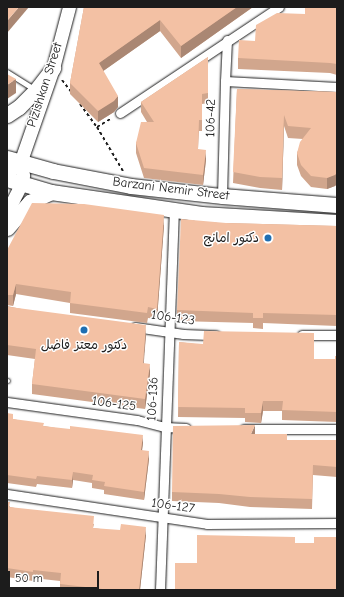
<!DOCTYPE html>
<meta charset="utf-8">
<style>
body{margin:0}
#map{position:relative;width:344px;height:597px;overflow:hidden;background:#fff;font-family:"Comic Neue","Playpen Sans Arabic",sans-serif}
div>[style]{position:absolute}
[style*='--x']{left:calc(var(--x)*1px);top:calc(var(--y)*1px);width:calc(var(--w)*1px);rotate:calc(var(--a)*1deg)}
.path>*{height:2px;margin-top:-1px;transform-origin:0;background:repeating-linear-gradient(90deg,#1c1c1c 0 3px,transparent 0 6px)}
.roads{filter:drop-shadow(0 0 1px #1c1c1c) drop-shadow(0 0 1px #1c1c1c)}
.lane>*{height:4.5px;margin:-2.25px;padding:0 2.25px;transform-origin:2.25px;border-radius:2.25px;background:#fff}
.street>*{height:9px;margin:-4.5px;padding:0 4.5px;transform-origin:4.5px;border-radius:4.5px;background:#fff}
.secondary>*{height:13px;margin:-6.5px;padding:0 6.5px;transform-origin:6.5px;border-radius:6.5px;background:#fff}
.primary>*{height:15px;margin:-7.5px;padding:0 7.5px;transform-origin:7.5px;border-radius:7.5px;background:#fff}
.wall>*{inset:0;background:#d1a68d}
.shaded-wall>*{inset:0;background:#aa8773}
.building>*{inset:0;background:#f3c1a4}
.dots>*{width:11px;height:11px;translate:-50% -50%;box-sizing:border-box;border:2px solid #fff;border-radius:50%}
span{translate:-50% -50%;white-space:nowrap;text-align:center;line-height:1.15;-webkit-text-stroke:3px #fff;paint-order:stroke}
.street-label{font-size:13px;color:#1c1c1c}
.poi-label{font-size:13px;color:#1c1c1c}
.right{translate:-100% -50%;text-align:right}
.frame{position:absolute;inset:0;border:8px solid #1c1c1c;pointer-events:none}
.scale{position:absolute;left:8px;top:571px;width:91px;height:18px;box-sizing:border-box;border:2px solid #1c1c1c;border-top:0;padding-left:5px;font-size:12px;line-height:14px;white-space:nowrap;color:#1c1c1c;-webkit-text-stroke:3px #fff;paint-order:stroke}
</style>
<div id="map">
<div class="path">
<div style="--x:62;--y:80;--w:16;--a:52"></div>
<div style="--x:80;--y:104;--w:29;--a:54"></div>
<div style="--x:97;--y:127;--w:51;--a:59.4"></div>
<div style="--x:97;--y:127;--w:17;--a:-31"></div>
</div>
<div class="roads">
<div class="lane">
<div style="--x:7;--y:72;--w:31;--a:32"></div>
<div style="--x:7;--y:381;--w:1;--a:0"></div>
</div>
<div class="street">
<div style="--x:225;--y:81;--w:112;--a:3.1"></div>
<div style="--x:120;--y:113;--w:191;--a:-33.7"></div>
<div style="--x:222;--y:196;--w:115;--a:-88.5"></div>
<div style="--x:225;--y:81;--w:41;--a:-87.2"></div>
<div style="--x:135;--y:327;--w:49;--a:8.3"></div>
<div style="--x:183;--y:334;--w:33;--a:2"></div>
<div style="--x:302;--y:335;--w:35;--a:0"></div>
<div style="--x:7;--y:402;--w:131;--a:7.9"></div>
<div style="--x:137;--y:420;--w:29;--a:14"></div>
<div style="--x:165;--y:427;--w:21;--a:3"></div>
<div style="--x:244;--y:429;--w:93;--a:0"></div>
<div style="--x:7;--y:494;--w:202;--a:8.5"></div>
<div style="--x:207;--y:524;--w:130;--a:-0.4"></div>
<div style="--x:160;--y:590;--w:380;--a:-87.9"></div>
</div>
<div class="secondary">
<div style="--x:7;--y:173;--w:16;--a:-38"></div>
<div style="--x:7;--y:212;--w:31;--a:-63"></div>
<div style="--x:21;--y:184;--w:9;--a:-77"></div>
<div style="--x:23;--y:175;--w:12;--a:-104"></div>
<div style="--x:20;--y:163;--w:101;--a:-70.8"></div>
<div style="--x:53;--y:68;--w:63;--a:-75.3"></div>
</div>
<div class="primary">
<div style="--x:7;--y:115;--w:14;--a:-34"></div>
<div style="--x:19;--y:107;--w:24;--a:-45"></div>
<div style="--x:36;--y:90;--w:28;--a:-52"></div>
<div style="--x:7;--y:158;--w:48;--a:15.8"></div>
<div style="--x:53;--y:171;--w:79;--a:10.9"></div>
<div style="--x:131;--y:186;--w:92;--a:6.3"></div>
<div style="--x:222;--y:196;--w:115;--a:4.5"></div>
<div style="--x:7;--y:179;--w:46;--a:16.5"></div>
<div style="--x:51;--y:192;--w:152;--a:8.3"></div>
<div style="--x:201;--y:214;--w:136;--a:3.4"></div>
<div style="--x:7;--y:228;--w:35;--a:-49"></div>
<div style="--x:30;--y:202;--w:23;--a:-25"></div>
</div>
</div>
<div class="wall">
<div style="clip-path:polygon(84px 7px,253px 7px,181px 58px,160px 31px,103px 71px,118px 107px,114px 112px,98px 122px,70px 94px,70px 83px)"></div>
<div style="clip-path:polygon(337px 7px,337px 75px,330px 73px,238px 69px,238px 58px,255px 41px,305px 14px)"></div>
<div style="clip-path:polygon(208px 57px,208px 103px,202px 104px,202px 131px,199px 131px,198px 149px,206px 160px,203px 185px,144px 178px,136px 153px,136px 143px,147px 122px,141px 112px,141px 102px)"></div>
<div style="clip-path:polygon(237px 89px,337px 92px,337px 184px,335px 186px,327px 189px,311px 187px,301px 176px,297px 165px,297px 153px,303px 139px,288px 138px,284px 126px,282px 190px,260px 188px,233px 183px)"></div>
<div style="clip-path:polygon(226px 223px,337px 226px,337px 326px,263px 323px,263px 329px,253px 328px,253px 323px,177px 321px,177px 310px)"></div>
<div style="clip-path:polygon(164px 225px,157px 319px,148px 318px,147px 323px,70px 313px,70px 303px,16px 294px,13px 306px,7px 305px,7px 250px)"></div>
<div style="clip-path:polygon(7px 306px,146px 335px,143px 363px,150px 374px,145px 409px,32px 394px,32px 384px,35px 359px,7px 355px)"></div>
<div style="clip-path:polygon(179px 342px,314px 359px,335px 359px,337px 356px,337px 422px,282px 420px,282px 411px,263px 411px,261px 423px,245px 422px,245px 418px,178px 417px)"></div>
<div style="clip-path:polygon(7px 413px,13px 419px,44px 426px,143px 443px,142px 450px,149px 459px,144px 500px,104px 494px,104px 490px,92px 488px,92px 483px,73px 480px,72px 488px,37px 484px,36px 487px,7px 483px)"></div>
<div style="clip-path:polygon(255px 434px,287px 440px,337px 440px,337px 477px,313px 475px,312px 509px,250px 507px,219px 503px,172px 501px,172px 492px)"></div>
<div style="clip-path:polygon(7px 502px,10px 507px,94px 524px,93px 528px,146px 535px,140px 590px,60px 590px,60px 581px,33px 578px,33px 581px,7px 577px)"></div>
</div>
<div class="shaded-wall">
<div style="clip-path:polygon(19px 7px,29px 7px,7px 33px,7px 21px)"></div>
<div style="clip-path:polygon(237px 7px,253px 7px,181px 58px,181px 46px)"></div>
<div style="clip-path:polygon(160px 20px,160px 31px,99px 74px,99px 63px)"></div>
<div style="clip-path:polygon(16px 79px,16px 93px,7px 99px,7px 85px)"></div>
<div style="clip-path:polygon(118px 96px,118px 107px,114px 112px,98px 122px,98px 111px)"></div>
<div style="clip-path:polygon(284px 115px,284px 126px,282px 190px,282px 178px)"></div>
<div style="clip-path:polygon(206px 150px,206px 160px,203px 185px,203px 175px)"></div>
<div style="clip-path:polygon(337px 173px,337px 184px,335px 186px,327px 189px,327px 178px)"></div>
<div style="clip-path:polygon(164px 215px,164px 225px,157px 319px,157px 309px)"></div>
<div style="clip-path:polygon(16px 284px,16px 294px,13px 306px,13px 295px)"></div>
<div style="clip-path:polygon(146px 325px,146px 335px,143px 373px,143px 363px)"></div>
<div style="clip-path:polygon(150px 364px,150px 374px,145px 409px,145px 399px)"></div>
<div style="clip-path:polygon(263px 401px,263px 411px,261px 423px,261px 413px)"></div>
<div style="clip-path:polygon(255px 425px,255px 434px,251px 434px)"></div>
<div style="clip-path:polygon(143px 435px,143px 443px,141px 458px,141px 450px)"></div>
<div style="clip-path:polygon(149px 451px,149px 459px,144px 500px,144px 492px)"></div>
<div style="clip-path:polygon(73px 472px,73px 480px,72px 488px,72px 480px)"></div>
<div style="clip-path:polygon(146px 527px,146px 535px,140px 590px,139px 590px)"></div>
</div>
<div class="building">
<div style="clip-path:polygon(7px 7px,19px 7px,7px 21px)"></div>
<div style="clip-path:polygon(84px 7px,237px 7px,181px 46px,160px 20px,99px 63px,118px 96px,114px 101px,98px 111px,70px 83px)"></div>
<div style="clip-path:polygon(305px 7px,337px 7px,337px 64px,330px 63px,238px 58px,239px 40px,255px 41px,256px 25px,277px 13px,305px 14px)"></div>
<div style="clip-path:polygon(208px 57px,208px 93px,202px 94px,202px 120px,199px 120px,198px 149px,206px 150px,203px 175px,144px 168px,136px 143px,141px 122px,154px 122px,141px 102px)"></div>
<div style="clip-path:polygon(7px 74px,16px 79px,7px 85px)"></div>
<div style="clip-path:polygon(237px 89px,337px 92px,337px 173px,335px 175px,327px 178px,311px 176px,301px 165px,297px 153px,300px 142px,311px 128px,288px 126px,284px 115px,282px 178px,260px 177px,233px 172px)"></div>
<div style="clip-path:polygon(32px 203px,84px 204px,164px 215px,157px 309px,148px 307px,147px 313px,70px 303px,71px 292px,16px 284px,13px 295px,7px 295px,7px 250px)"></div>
<div style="clip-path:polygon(181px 219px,226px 223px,337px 226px,337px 315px,263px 313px,263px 318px,253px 318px,253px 313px,177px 310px)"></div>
<div style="clip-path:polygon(7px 306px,10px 307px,146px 325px,143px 363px,150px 364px,145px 399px,32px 384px,36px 349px,7px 345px)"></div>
<div style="clip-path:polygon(204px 331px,314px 333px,314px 359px,335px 359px,335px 356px,337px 356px,337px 412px,282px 410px,283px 401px,263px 401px,261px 413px,245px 413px,245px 408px,178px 407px,179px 342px,203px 344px)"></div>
<div style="clip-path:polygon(7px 413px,13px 414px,13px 419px,44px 423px,43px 426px,70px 429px,70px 426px,143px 435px,141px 450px,149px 451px,144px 492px,104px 486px,105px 482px,92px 480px,93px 475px,73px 472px,72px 480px,37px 476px,36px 479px,7px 475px)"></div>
<div style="clip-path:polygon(255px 425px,251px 434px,287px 434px,287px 440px,337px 440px,337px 467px,313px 465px,312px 499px,250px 497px,219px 494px,172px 492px,173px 426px)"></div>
<div style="clip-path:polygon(7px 502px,10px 502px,9px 507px,94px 516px,93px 528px,120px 530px,121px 524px,146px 527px,139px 590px,111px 590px,60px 584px,61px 573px,33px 570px,33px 572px,7px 568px)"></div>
<div style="clip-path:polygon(197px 535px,295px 537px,295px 543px,314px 543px,314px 537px,337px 537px,337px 590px,175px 590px,175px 563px,197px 563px)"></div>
</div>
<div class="dots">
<div style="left:268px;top:238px;background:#1f6fb2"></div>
<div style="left:84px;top:330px;background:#1f6fb2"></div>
</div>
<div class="street-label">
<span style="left:45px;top:85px;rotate:-72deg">Pizishkan Street</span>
<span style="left:211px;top:118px;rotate:-89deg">106-42</span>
<span style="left:171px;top:189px;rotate:7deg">Barzani Nemir Street</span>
<span style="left:173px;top:318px;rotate:8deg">106-123</span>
<span style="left:153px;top:399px;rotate:-87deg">106-136</span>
<span style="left:114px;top:404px;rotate:8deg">106-125</span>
<span style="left:173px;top:506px;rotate:8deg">106-127</span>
</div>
<div class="poi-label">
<span class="right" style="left:259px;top:238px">دكتور امانج</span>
<span style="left:84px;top:345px">دكتور معتز فاضل</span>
</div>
<div class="frame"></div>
<div class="scale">50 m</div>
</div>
